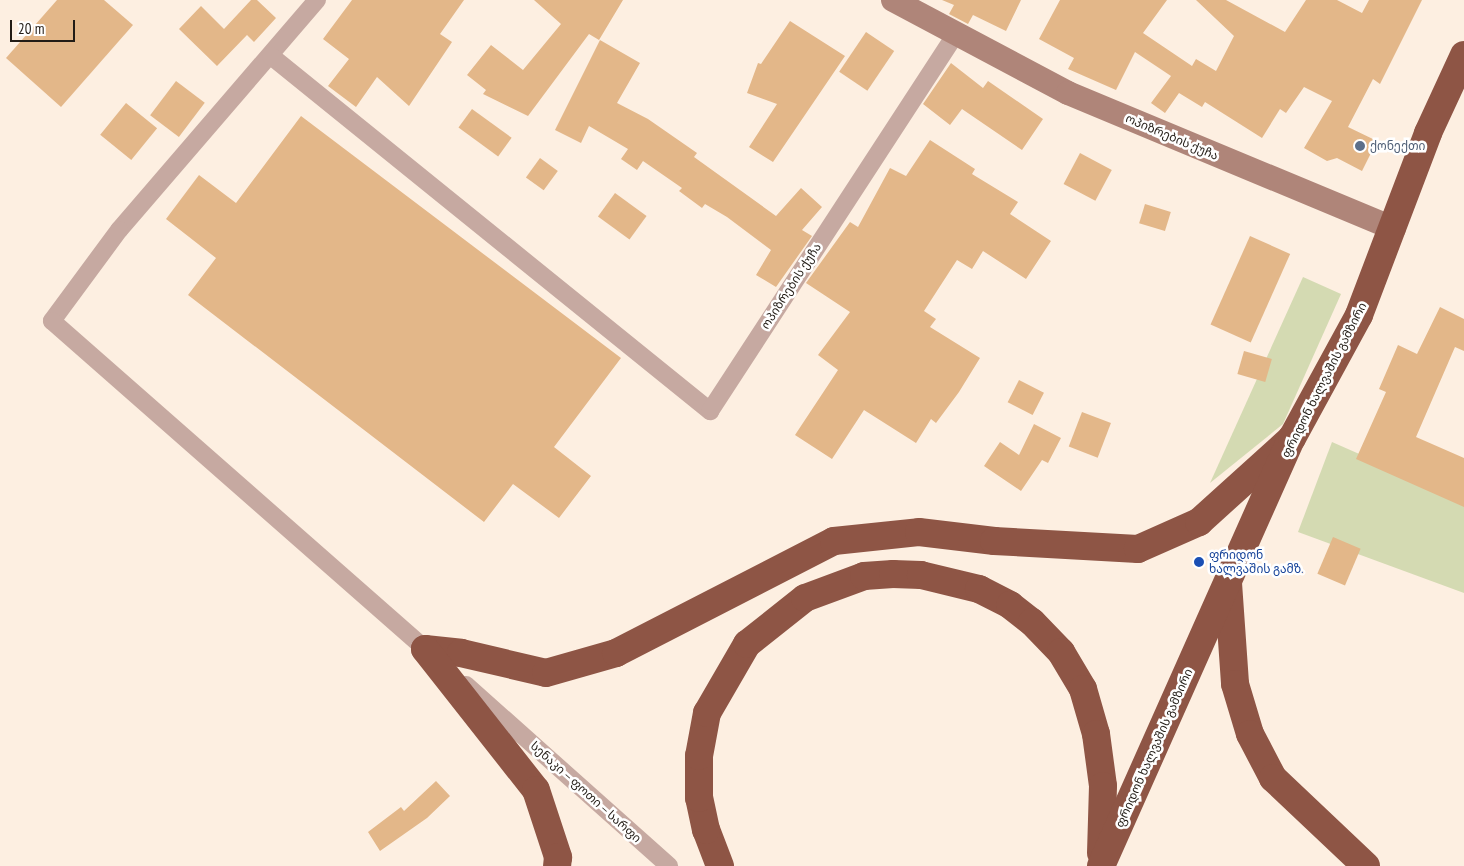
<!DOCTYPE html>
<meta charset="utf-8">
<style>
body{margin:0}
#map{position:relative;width:1464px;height:866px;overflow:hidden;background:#fdefe1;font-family:"PT Sans Narrow","Noto Sans Georgian",sans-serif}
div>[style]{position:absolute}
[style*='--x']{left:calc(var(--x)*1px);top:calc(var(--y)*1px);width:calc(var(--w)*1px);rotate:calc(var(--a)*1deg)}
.green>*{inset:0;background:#d4dab2}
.building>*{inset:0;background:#e3b789;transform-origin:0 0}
.street>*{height:18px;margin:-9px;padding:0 9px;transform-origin:9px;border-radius:9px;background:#c6a9a1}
.secondary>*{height:24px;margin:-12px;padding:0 12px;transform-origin:12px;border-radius:12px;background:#af8579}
.highway>*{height:28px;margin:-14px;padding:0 14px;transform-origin:14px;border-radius:14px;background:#8e5545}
.dots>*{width:14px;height:14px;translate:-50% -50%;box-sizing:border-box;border:2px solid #fff;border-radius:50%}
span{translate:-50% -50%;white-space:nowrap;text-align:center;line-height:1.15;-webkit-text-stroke:5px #fff;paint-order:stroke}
.street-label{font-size:12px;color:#221c16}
.service-label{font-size:12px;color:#4e5e75}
.left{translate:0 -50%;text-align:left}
.transit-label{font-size:12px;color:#164399}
.scale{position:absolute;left:10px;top:20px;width:65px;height:22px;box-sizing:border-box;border:2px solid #221c16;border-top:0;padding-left:6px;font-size:15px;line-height:18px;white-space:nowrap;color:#221c16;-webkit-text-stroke:4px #fff;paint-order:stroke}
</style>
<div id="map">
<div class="green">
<div style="clip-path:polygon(1303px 277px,1341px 294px,1283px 424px,1210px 483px)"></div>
<div style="clip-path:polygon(1332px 442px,1464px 500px,1464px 593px,1298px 532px)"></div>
</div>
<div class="building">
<div style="clip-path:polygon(57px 0,104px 0,133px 25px,61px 107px,6px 58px)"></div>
<div style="clip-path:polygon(251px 0,257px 0,276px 18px,254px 42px,247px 35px,217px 66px,179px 29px,201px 6px,224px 29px)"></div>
<div style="clip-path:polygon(352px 0,464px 0,440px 34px,452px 42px,409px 106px,377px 77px,356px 107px,328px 86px,349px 59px,323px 39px)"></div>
<div style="clip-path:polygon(534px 0,623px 0,599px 40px,589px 34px,528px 116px,483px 94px,486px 90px,467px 75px,491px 45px,523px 70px,561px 24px)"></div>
<div style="clip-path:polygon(942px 0,1021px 0,1006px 31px,973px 15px,968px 24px,949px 14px,954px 5px)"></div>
<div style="clip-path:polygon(1060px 0,1167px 0,1143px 33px,1192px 66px,1196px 59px,1216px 71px,1234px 36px,1196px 0,1226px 0,1285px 32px,1306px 0,1337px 0,1362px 13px,1369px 0,1422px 0,1380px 84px,1373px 79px,1348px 127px,1377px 141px,1362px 171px,1337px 158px,1327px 161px,1304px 148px,1332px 101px,1304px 87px,1286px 113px,1280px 109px,1262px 138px,1205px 102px,1202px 107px,1179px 93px,1165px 113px,1151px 103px,1171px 76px,1135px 52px,1116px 90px,1068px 69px,1074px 58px,1039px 39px)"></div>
<div style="clip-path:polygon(790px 21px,845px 56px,773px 162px,749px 147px,777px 104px,747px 93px,758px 63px,761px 64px)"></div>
<div style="left:866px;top:32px;width:34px;height:48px;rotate:34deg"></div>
<div style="clip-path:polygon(600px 40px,640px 63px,617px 103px,648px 119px,697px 153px,694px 157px,776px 216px,801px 188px,822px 207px,802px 230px,812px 236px,776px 287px,756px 275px,771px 250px,727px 217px,705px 204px,702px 208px,679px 191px,682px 188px,643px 161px,637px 170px,621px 159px,628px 149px,589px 126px,581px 143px,555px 130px)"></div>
<div style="clip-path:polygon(951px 63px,983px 88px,988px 81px,1043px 119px,1022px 150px,962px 109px,950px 125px,923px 104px)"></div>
<div style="left:176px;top:81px;width:36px;height:43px;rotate:37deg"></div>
<div style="left:126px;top:103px;width:40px;height:41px;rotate:39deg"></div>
<div style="left:472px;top:109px;width:49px;height:23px;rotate:36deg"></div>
<div style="clip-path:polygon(301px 116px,621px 358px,554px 447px,591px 476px,559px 518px,513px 484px,484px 522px,188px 295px,216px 258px,166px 219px,199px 175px,236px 203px)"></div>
<div style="clip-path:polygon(930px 140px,975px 169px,972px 174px,1018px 202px,1010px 214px,1051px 241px,1026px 279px,983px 251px,972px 269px,957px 260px,924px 311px,936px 319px,930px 327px,980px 358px,959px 392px,936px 423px,931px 419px,916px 443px,864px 410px,832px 459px,795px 435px,838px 370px,818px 355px,850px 312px,806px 283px,850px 222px,858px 227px,890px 168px,906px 176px)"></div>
<div style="left:1080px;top:153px;width:36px;height:35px;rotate:28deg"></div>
<div style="left:540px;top:158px;width:22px;height:24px;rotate:36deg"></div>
<div style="left:615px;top:193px;width:39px;height:29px;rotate:36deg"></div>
<div style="left:1145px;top:204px;width:27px;height:20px;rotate:17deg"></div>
<div style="left:1250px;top:236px;width:44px;height:97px;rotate:24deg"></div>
<div style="clip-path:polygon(1440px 307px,1464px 319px,1464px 351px,1455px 347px,1416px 437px,1464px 458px,1464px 507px,1356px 459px,1386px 392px,1379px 389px,1398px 345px,1417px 354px)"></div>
<div style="left:1244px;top:351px;width:29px;height:24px;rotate:16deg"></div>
<div style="left:1019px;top:380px;width:28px;height:25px;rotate:27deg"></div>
<div style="left:1082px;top:412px;width:31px;height:37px;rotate:21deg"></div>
<div style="clip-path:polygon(1034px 424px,1061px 438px,1048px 463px,1042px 460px,1021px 491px,984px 466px,1000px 442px,1019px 455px)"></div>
<div style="left:1333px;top:537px;width:30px;height:40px;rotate:23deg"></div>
<div style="clip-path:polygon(436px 781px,450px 796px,427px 818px,380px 851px,368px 832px,401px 807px,404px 811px)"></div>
</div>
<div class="street">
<div style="--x:317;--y:0;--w:303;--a:130.7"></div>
<div style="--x:119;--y:230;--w:113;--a:126.4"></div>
<div style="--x:52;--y:321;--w:506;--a:41.31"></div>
<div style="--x:271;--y:56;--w:565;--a:38.96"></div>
<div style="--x:710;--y:411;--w:449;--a:-56.9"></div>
<div style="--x:466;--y:685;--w:272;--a:41.7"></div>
</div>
<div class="secondary">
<div style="--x:893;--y:0;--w:198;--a:28"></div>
<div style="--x:1068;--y:93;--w:353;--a:22.6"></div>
</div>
<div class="highway">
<div style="--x:1228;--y:583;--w:101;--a:86"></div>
<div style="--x:1235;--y:684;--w:52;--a:73.3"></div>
<div style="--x:1250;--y:734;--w:50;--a:62.4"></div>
<div style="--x:1273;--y:778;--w:128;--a:43.4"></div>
<div style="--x:425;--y:649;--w:36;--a:6"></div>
<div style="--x:461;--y:653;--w:87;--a:13.2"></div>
<div style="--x:546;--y:673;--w:73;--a:-15.9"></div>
<div style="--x:616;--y:653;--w:245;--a:-27.2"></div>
<div style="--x:834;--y:541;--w:85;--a:-6"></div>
<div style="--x:919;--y:532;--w:76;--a:6.8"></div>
<div style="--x:994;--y:541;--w:144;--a:3.2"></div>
<div style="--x:1138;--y:549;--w:67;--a:-23.9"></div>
<div style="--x:1199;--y:522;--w:125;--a:-42.1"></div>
<div style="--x:425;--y:649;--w:179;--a:51.8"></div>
<div style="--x:536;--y:790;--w:71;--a:71.8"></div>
<div style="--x:558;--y:857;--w:9;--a:96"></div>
<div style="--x:720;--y:866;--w:39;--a:-111"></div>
<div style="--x:706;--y:830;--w:33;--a:-102"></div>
<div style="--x:699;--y:798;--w:42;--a:-90"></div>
<div style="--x:699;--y:756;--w:44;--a:-79.5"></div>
<div style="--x:707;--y:713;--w:80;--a:-59.9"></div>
<div style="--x:747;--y:644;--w:74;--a:-38.4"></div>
<div style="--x:805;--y:598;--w:63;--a:-20.4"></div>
<div style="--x:864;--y:576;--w:29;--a:-4"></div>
<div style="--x:893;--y:574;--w:28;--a:2"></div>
<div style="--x:921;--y:575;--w:60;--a:13.6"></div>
<div style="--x:979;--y:589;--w:35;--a:27"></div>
<div style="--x:1010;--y:605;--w:28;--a:38"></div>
<div style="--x:1032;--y:622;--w:42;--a:46"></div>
<div style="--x:1061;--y:652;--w:43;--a:59.3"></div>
<div style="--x:1083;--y:689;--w:47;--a:73.9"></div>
<div style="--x:1096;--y:734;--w:52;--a:82.3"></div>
<div style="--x:1103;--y:786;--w:67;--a:91.7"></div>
<div style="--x:1101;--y:866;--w:469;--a:-66"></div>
<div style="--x:1292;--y:438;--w:140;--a:-61.4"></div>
<div style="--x:1359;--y:315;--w:195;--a:-69.2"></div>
<div style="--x:1428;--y:133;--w:86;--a:-65.2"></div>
</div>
<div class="dots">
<div style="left:1360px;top:146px;background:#5c6f8a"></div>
<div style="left:1199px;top:562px;background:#1a4fb4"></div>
</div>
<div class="street-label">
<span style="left:1172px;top:137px;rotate:23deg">ოპიზრების ქუჩა</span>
<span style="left:791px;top:286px;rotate:-57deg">ოპიზრების ქუჩა</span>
<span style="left:1324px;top:380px;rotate:-63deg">ფრიდონ ხალვაშის გამზირი</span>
<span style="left:1154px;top:748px;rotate:-66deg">ფრიდონ ხალვაშის გამზირი</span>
<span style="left:586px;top:792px;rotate:42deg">სენაკი — ფოთი — სარფი</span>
</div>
<div class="service-label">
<span class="left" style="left:1370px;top:146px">ქონექთი</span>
</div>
<div class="transit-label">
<span class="left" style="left:1209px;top:562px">ფრიდონ<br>ხალვაშის გამზ.</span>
</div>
<div class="scale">20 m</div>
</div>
